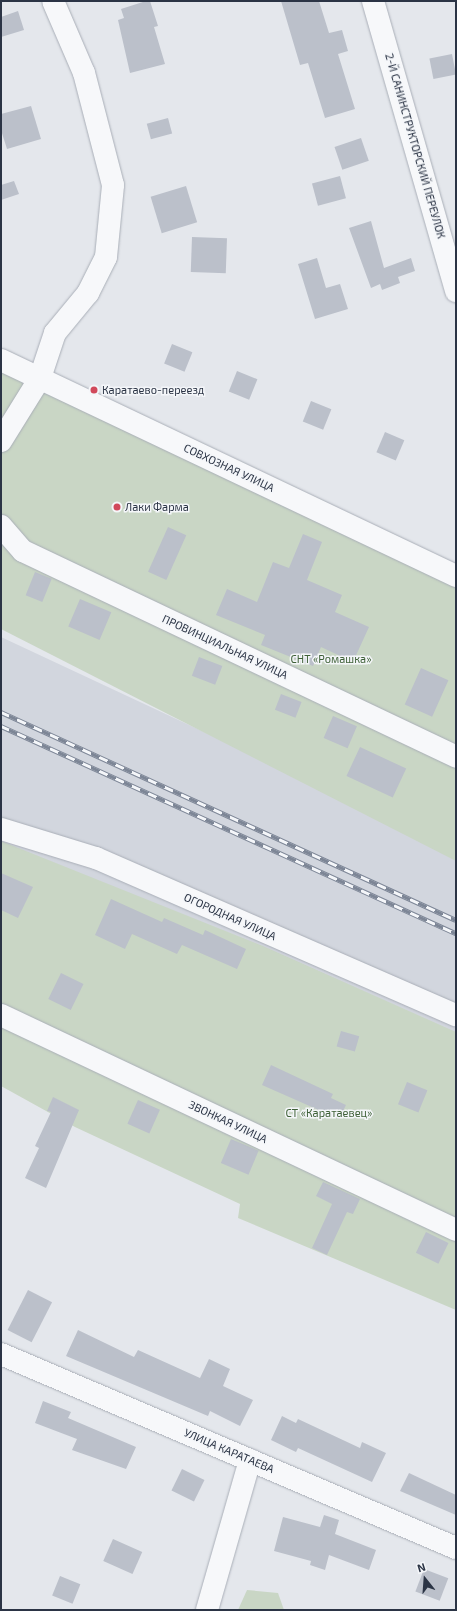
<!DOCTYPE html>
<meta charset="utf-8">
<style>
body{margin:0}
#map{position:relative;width:457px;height:1611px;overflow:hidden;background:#e4e7ec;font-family:"Exo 2",sans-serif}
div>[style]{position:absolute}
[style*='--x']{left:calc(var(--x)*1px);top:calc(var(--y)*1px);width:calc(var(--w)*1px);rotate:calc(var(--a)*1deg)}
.built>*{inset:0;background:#d2d6de}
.green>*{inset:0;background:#c9d6c5}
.building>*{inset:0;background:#bbc0ca;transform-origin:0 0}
.roads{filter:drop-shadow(0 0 1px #a9aeb7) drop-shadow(0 0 1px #a9aeb7)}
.minor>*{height:22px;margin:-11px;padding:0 11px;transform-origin:11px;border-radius:11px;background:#f7f8fa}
.rail>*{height:4.5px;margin-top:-2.25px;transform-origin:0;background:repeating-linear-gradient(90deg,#f4f6f9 0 9px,#7d8696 0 18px);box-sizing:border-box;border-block:1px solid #7d8696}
.dots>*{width:11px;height:11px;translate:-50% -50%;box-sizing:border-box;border:2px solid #f4f6f9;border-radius:50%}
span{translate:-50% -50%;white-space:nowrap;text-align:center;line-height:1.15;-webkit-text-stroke:3px #f4f6f9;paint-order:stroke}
.street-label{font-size:11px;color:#2b3445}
.poi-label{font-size:11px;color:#2b3445}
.left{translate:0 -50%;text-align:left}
.park-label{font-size:11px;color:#3f6138}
.frame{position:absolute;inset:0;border:2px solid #2b3445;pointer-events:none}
.north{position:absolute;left:405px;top:1559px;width:40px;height:40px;-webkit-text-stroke:3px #f4f6f9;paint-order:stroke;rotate:343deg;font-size:11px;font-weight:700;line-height:16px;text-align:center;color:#2b3445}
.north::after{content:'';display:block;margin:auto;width:14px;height:18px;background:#2b3445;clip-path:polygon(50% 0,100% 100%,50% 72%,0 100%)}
</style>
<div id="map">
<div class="built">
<div style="clip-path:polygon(1px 637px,456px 850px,456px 1045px,1px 851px)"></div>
</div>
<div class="green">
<div style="clip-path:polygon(1px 364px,456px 583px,456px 861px,1px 629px)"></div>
<div style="clip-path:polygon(1px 841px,263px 946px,456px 1032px,456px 1310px,238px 1218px,240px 1204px,75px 1127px,1px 1086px)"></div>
<div style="clip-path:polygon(247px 1590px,278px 1593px,284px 1610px,238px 1610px)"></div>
</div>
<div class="building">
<div style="clip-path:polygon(146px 1px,150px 1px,158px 26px,154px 27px,165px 64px,130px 73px,118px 20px,124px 18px,121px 9px)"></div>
<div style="clip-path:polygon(281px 1px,319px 1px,329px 33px,342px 30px,348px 51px,338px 54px,355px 109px,325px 118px,308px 63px,300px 65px)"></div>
<div style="clip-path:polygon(18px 11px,24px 30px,1px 37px,1px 17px)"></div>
<div style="left:452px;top:54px;width:21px;height:23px;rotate:79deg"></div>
<div style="clip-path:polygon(31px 106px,41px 139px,7px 149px,1px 130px,1px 114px)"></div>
<div style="left:168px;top:118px;width:16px;height:22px;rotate:75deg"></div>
<div style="left:361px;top:138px;width:24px;height:28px;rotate:71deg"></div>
<div style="left:340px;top:176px;width:23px;height:29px;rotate:75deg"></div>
<div style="clip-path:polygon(14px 181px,19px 194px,1px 200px,1px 185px)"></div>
<div style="left:186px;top:186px;width:38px;height:37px;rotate:73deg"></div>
<div style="clip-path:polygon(371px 221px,384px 268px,411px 258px,415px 271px,398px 277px,400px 283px,382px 290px,380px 284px,371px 288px,349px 228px)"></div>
<div style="left:192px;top:237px;width:35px;height:35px;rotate:2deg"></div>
<div style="clip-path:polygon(317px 258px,326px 288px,340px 284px,348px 309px,315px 319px,298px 264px)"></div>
<div style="left:172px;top:344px;width:22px;height:21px;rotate:22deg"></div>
<div style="left:237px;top:371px;width:22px;height:22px;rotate:22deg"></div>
<div style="left:311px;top:401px;width:22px;height:22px;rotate:22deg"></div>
<div style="left:385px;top:432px;width:21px;height:22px;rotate:23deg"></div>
<div style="left:168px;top:527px;width:20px;height:49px;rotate:24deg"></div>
<div style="clip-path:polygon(303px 534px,322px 542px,307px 580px,342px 595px,335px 612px,369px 627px,353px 662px,321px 647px,313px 666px,261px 645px,265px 635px,216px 615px,227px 589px,257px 602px,273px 562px,289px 568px)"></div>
<div style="left:35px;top:572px;width:18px;height:25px;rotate:22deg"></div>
<div style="left:80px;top:599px;width:34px;height:30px;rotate:23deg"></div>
<div style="left:199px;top:657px;width:25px;height:20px;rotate:21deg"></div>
<div style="left:421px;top:668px;width:30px;height:40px;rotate:24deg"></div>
<div style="left:281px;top:694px;width:22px;height:17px;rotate:21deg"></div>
<div style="left:333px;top:716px;width:26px;height:24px;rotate:23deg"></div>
<div style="left:360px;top:747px;width:51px;height:32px;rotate:25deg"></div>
<div style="clip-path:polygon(1px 873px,33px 887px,18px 918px,1px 910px)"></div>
<div style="clip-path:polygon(111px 899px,162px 922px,164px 918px,203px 935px,205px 930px,246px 949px,237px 969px,182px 945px,177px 954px,132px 934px,125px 949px,95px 935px)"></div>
<div style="left:61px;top:973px;width:25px;height:29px;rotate:26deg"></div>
<div style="left:341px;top:1031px;width:19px;height:16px;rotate:16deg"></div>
<div style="clip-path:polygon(271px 1065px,333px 1094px,331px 1098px,346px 1105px,339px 1119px,262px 1085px)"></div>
<div style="left:407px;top:1082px;width:22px;height:24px;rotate:22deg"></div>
<div style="clip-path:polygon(53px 1097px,79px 1110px,46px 1188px,25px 1178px,39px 1148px,35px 1146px,51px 1112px,47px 1111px)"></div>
<div style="left:138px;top:1100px;width:24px;height:26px;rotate:24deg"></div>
<div style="left:231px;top:1139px;width:30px;height:26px;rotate:23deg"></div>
<div style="clip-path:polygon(323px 1182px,360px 1199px,353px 1214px,347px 1212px,327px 1255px,312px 1248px,332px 1204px,316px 1196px)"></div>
<div style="left:426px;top:1232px;width:25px;height:23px;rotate:26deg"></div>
<div style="left:28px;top:1290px;width:27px;height:45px;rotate:27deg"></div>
<div style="clip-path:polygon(78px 1330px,134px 1357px,138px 1350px,200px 1378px,209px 1359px,230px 1369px,223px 1386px,253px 1400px,240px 1426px,210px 1411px,208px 1416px,66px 1356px)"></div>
<div style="clip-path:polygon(43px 1401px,71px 1412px,68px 1418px,136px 1447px,126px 1469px,72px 1450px,77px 1439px,35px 1423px)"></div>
<div style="clip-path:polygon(282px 1416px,296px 1423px,298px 1419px,360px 1448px,362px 1442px,386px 1453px,372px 1482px,298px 1448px,296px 1452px,271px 1440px)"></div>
<div style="left:182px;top:1469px;width:25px;height:24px;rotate:26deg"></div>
<div style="clip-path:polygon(409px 1473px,456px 1495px,456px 1515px,400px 1491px)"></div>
<div style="clip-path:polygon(324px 1515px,339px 1520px,335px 1534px,376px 1550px,369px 1570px,329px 1555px,325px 1570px,310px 1565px,311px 1561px,274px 1551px,283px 1517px,320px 1527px)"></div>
<div style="left:113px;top:1539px;width:32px;height:24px;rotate:24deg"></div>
<div style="left:424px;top:1569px;width:26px;height:24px;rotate:21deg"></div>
<div style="left:60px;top:1576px;width:22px;height:21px;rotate:22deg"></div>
</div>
<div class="roads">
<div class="minor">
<div style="--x:373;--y:1;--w:302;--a:74"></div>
<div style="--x:1;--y:360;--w:504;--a:25.39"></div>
<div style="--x:1;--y:441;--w:74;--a:-58.2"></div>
<div style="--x:40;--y:378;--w:47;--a:-71.6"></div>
<div style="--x:55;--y:333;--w:52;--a:-50.5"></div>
<div style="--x:88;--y:293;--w:40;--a:-63.4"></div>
<div style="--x:106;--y:257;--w:72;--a:-84.4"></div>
<div style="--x:113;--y:185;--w:116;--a:-104.5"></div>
<div style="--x:84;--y:73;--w:78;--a:-113.3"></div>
<div style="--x:1;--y:526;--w:33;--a:49"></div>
<div style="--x:23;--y:551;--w:480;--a:25.4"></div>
<div style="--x:1;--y:829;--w:99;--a:17"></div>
<div style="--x:96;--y:858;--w:393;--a:23.6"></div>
<div style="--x:1;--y:1015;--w:503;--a:25.29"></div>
<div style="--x:1;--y:1354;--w:495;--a:23.1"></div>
<div style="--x:207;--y:1610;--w:156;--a:-74"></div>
</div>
</div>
<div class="rail">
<div style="--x:1;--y:712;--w:500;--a:24.57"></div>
<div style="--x:1;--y:726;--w:500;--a:24.5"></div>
</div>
<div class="dots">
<div style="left:94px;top:390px;background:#d1495b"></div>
<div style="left:117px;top:507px;background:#d1495b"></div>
</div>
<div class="street-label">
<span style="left:415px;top:146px;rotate:74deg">2-Й САНИНСТРУКТОРСКИЙ ПЕРЕУЛОК</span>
<span style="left:229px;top:468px;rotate:25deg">СОВХОЗНАЯ УЛИЦА</span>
<span style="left:225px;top:647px;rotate:25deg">ПРОВИНЦИАЛЬНАЯ УЛИЦА</span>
<span style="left:230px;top:917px;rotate:24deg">ОГОРОДНАЯ УЛИЦА</span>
<span style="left:228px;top:1122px;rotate:25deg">ЗВОНКАЯ УЛИЦА</span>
<span style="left:229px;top:1451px;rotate:23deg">УЛИЦА КАРАТАЕВА</span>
</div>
<div class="poi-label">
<span class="left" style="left:102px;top:390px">Каратаево-переезд</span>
<span class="left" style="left:125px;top:507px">Лаки Фарма</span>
</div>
<div class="park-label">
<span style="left:331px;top:659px">СНТ «Ромашка»</span>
<span style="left:329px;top:1113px">СТ «Каратаевец»</span>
</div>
<div class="frame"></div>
<div class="north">N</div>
</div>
